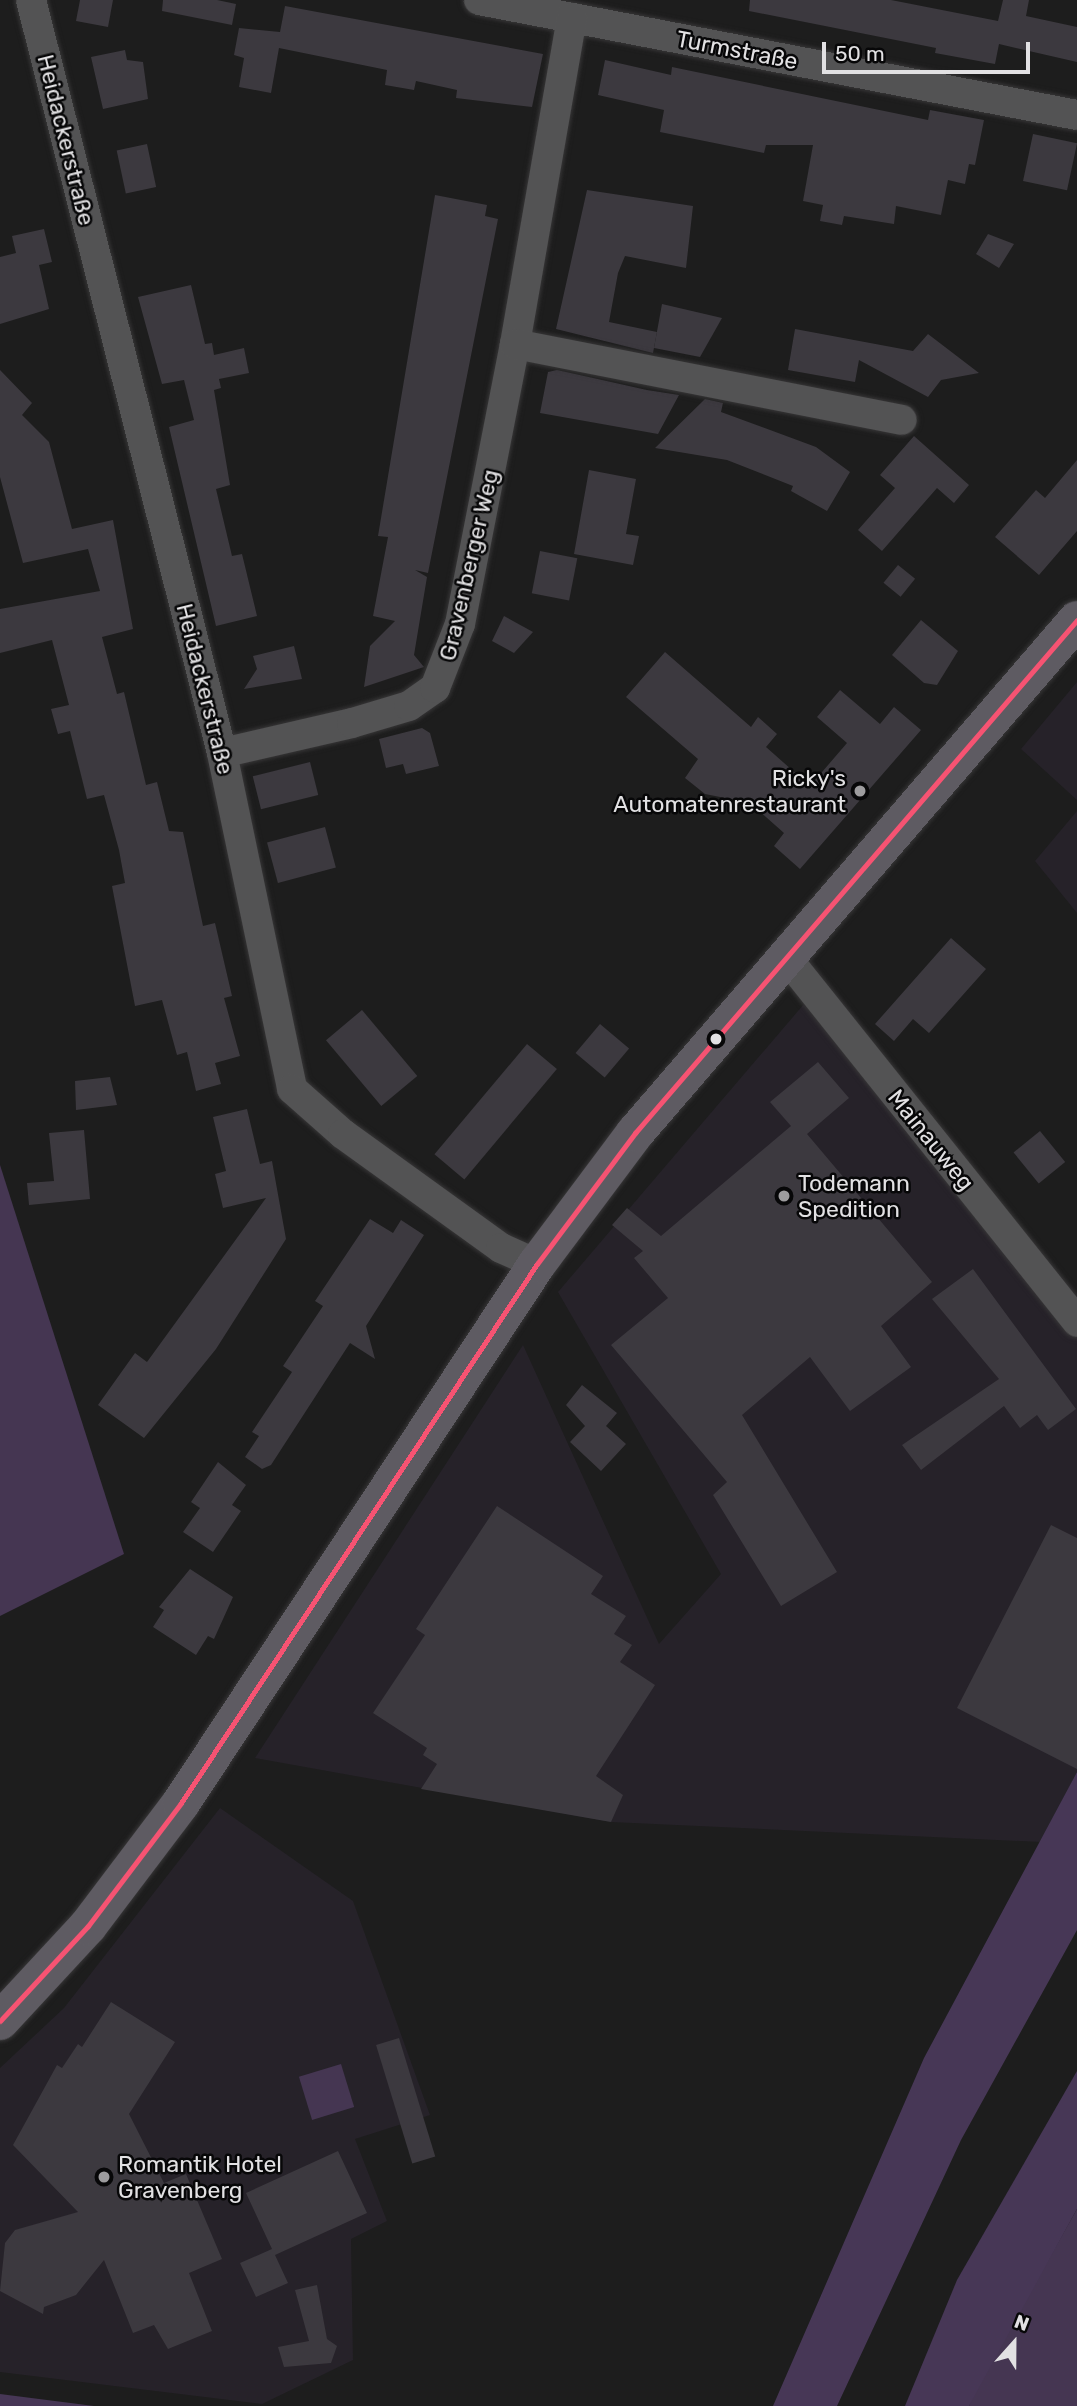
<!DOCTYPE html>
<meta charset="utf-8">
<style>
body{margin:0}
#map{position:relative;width:1077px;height:2406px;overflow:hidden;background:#1d1d1d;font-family:Rubik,sans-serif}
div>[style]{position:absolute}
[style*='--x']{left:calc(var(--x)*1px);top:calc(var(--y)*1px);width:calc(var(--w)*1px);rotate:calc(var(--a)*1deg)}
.built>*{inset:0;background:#262229}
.green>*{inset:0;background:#453652;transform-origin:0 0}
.forest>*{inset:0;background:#473756}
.building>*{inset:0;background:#3c393f;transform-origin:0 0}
.roads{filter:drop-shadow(0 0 2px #373637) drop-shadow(0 0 2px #373637)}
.minor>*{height:30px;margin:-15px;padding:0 15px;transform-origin:15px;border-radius:15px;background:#535354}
.major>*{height:38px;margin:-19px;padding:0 19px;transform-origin:19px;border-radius:19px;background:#5e5b62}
.bus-1>*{height:5px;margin:-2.5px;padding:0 2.5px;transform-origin:2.5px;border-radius:2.5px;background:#f65372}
.dots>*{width:19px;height:19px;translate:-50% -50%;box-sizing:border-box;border:4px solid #070708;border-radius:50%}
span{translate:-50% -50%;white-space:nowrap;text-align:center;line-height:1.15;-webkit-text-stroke:5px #070708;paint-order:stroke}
.street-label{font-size:23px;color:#e2e1e3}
.poi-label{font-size:23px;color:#e2e1e3}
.right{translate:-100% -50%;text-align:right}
.left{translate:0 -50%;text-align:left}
.north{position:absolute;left:979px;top:2308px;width:70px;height:70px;-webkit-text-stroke:5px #070708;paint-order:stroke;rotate:21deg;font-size:19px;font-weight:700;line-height:28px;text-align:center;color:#e2e1e3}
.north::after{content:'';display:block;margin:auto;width:24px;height:32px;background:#e2e1e3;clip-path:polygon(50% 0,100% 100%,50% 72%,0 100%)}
.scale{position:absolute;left:822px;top:42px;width:208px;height:32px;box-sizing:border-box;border:4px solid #e2e1e3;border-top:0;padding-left:9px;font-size:21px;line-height:24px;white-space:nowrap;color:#e2e1e3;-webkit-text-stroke:5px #070708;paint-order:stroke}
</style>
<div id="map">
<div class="built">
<div style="clip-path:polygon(1077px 682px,1077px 800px,1021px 749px)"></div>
<div style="clip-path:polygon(1077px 811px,1077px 913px,1035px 861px)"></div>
<div style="clip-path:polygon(804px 1004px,1077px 1338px,1077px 1772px,1041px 1842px,611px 1822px,255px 1758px,523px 1345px,659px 1644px,721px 1574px,558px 1292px)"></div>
<div style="clip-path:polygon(220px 1808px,353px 1901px,430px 2115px,355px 2139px,387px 2221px,351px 2239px,353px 2360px,262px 2404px,0 2372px,0 2068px,64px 2008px)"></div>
</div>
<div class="green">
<div style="clip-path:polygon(0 1165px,124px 1554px,0 1616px)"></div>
<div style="left:341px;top:2064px;width:45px;height:44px;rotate:73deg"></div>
<div style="clip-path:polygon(1077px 2209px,1077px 2406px,969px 2406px,974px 2392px)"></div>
</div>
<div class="forest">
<div style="clip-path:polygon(1077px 1772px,1077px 1930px,961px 2140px,837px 2406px,773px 2406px,924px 2058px)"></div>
<div style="clip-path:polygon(1077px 2071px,1077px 2209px,969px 2406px,905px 2406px,957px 2280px)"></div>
<div style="clip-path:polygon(0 2394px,94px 2406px,0 2406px)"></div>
</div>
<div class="building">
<div style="clip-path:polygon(80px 0,113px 0,108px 27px,76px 21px)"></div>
<div style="clip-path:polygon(163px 0,217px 0,236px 4px,232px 25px,162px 11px)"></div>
<div style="clip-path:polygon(750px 0,891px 0,998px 21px,1003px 0,1029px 0,1026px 16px,1077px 27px,1077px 62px,999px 44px,995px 64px,935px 53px,936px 48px,749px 11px)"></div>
<div style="clip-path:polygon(285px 6px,543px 54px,532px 107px,456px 98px,457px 90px,416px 81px,414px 90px,385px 85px,387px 70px,279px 48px,271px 93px,239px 87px,244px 58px,234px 55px,239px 28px,280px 32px)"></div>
<div style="clip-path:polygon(125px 50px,127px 60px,143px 62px,148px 99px,103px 109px,91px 57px)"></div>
<div style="clip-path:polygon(605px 60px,671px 75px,672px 67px,928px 120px,930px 110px,984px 120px,975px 165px,969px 164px,965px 184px,948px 180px,941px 215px,896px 206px,894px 224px,844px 216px,842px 225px,820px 221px,823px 205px,803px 201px,813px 145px,766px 145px,764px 153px,660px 132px,664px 110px,598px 95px)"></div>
<div style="left:1033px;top:134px;width:45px;height:48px;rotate:12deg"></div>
<div style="left:147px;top:144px;width:44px;height:31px;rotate:78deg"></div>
<div style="clip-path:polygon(587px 190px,693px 206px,686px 268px,625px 256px,618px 273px,609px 322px,657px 332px,653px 353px,556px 329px)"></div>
<div style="clip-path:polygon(435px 195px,487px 205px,485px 216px,498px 219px,428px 573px,415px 570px,427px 577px,414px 655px,424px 667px,364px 687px,370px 646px,395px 621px,373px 616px,388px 537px,378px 536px)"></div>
<div style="clip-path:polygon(44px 229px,52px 262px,39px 265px,49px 309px,0 324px,0 257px,16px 253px,12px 236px)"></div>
<div style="clip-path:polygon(988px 234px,1014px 244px,999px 268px,976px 254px)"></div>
<div style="clip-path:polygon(191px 285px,205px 344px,212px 343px,214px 355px,244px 348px,249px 373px,219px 379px,221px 388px,214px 390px,230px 485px,216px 489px,232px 556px,242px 554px,257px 616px,216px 626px,169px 427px,194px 420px,184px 380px,162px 384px,138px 297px)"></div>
<div style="clip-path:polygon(662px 304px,722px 318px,700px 357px,654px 348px)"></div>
<div style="clip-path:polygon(795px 329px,913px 351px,928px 334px,979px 373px,941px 380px,928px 397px,859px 360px,855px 382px,788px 370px)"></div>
<div style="clip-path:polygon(0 370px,32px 403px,22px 415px,49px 442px,72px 529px,113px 520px,133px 629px,102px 637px,117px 694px,124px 692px,146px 785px,157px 782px,169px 831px,183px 832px,203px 926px,215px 923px,232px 996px,224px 998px,240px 1056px,215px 1063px,221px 1084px,196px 1091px,187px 1052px,177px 1055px,162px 1000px,135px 1006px,112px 886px,125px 883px,119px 850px,104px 795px,87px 799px,70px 731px,58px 734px,51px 709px,69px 705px,52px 640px,0 653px,0 609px,100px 591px,88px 549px,23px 563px,0 477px)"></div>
<div style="clip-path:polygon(557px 370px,647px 390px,679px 395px,658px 434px,540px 413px,548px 372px)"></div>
<div style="clip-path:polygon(705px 399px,723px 403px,721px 412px,816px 447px,850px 472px,827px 511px,791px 491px,793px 486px,727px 460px,655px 448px)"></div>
<div style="clip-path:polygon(914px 436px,969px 485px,954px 503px,937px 488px,882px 551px,858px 530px,895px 488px,880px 475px)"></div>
<div style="clip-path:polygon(1077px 460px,1077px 531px,1039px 575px,995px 537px,1036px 490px,1045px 498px)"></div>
<div style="clip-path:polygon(589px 470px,636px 479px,626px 534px,639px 536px,633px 565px,574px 554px)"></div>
<div style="left:540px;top:551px;width:38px;height:43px;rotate:11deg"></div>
<div style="left:898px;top:565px;width:22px;height:23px;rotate:39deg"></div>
<div style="clip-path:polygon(504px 616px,533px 632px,514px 653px,492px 641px)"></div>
<div style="clip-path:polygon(921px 620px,958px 651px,937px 685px,924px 683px,892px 655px)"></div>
<div style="clip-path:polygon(294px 646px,302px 679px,244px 689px,257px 669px,253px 656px)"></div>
<div style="clip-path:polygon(665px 652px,751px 727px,758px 717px,777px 734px,766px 747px,810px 786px,847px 743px,817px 717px,840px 690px,880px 724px,894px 707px,921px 730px,800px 869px,774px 846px,784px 833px,750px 803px,705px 794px,685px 778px,698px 759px,626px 697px)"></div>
<div style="clip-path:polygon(422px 728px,430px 733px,439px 766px,406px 774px,403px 764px,386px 768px,379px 739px)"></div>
<div style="left:310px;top:762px;width:34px;height:59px;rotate:76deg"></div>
<div style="left:325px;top:827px;width:42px;height:60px;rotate:75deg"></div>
<div style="clip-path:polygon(951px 938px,986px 969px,929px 1033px,913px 1019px,894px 1041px,875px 1024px)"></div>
<div style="left:362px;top:1010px;width:86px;height:47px;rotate:50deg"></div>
<div style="left:600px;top:1024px;width:38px;height:38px;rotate:40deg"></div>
<div style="left:527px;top:1044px;width:39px;height:144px;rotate:40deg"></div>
<div style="clip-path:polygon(818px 1062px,849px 1098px,807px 1134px,932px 1282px,881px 1326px,911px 1367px,850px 1411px,810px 1357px,742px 1415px,837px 1572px,781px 1606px,713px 1495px,727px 1482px,611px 1345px,668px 1298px,634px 1258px,643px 1251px,612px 1225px,627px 1208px,661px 1236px,791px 1126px,770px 1102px)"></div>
<div style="clip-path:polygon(110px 1077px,117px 1105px,76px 1110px,75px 1081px)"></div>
<div style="clip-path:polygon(247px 1109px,260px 1164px,272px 1161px,286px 1239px,216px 1349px,144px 1438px,98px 1405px,135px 1353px,147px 1362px,266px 1198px,223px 1208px,215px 1174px,226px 1171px,213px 1117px)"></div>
<div style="clip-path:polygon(84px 1130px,90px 1199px,29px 1205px,27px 1183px,54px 1181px,49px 1133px)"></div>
<div style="left:1040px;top:1131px;width:40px;height:34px;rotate:51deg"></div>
<div style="clip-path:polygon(370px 1219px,393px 1233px,401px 1220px,424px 1235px,366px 1326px,375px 1359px,350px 1343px,271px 1465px,262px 1469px,245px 1457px,259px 1436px,252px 1432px,292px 1372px,283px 1366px,323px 1306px,315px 1301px)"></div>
<div style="clip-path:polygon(973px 1269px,1076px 1409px,1048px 1430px,1037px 1415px,1020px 1428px,1004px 1406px,921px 1470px,902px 1445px,999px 1379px,932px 1299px)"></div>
<div style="clip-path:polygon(582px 1385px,617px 1413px,606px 1426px,626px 1444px,601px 1471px,570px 1442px,585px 1426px,566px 1405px)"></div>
<div style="clip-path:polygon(218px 1462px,246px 1485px,232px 1505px,241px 1511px,213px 1552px,183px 1532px,200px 1508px,191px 1502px)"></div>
<div style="clip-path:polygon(497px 1506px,603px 1576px,591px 1594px,626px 1616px,614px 1634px,632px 1645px,620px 1662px,655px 1685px,596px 1776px,623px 1795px,611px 1822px,421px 1789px,437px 1764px,423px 1755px,427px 1748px,373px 1713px,425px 1635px,416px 1629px)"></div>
<div style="clip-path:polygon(1051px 1525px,1077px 1538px,1077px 1769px,957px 1708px)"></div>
<div style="clip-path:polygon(190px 1569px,233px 1597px,214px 1639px,208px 1636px,196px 1655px,153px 1627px,164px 1610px,159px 1607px)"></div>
<div style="clip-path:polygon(111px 2002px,175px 2042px,129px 2114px,164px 2183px,186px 2174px,222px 2259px,189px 2273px,212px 2331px,168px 2349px,154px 2325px,133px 2333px,104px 2260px,76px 2295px,44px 2307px,43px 2314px,0 2291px,5px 2243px,15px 2230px,78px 2212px,13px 2145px,57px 2065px,62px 2068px,78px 2044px,82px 2047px)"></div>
<div style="left:399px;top:2038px;width:124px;height:24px;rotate:73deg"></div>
<div style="clip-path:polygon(338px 2151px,367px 2213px,275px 2255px,288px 2283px,256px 2297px,240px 2263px,272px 2249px,246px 2193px)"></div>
<div style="clip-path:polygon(317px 2285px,327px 2339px,337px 2346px,331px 2363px,284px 2367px,278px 2347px,309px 2341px,295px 2290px)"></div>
</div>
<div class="roads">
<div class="minor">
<div style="--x:31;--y:0;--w:777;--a:75.77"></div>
<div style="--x:222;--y:753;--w:343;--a:78.2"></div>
<div style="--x:292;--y:1089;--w:68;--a:41.4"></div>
<div style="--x:343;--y:1134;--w:195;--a:35.8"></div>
<div style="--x:501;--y:1248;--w:39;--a:24"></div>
<div style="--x:479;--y:0;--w:609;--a:10.89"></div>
<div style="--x:515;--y:344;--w:331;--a:-80.1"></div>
<div style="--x:222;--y:753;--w:133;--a:-13"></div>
<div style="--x:352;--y:723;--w:59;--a:-16.6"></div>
<div style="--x:409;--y:706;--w:32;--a:-35"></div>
<div style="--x:435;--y:688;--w:69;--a:-68.7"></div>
<div style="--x:460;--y:624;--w:285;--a:-78.9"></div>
<div style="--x:515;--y:344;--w:394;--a:11.1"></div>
<div style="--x:786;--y:957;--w:467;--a:51.4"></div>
</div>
<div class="major">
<div style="--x:0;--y:2021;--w:129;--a:-47.2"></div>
<div style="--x:88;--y:1926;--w:154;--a:-52.9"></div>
<div style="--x:181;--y:1803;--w:646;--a:-56.56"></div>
<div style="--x:537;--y:1264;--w:164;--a:-53.2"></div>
<div style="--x:635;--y:1133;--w:677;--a:-49.25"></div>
</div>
</div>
<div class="bus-1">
<div style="--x:0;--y:2021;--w:129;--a:-47.2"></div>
<div style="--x:88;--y:1926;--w:154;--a:-52.9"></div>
<div style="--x:181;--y:1803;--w:646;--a:-56.56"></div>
<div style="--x:537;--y:1264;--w:164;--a:-53.2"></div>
<div style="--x:635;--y:1133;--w:677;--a:-49.25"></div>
</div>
<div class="dots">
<div style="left:860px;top:791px;background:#9d9c9e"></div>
<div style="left:716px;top:1039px;background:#e2e1e3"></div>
<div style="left:784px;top:1196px;background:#9d9c9e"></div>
<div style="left:104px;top:2177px;background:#9d9c9e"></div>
</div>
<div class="street-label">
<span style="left:737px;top:50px;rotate:11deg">Turmstraße</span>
<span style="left:66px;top:140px;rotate:76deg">Heidackerstraße</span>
<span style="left:469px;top:565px;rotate:-77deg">Gravenberger Weg</span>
<span style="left:205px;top:689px;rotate:76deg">Heidackerstraße</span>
<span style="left:931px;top:1140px;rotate:51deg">Mainauweg</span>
</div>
<div class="poi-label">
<span class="right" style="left:846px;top:791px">Ricky's<br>Automatenrestaurant</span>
<span class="left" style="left:798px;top:1196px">Todemann<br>Spedition</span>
<span class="left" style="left:118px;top:2177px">Romantik Hotel<br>Gravenberg</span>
</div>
<div class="north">N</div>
<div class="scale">50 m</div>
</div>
